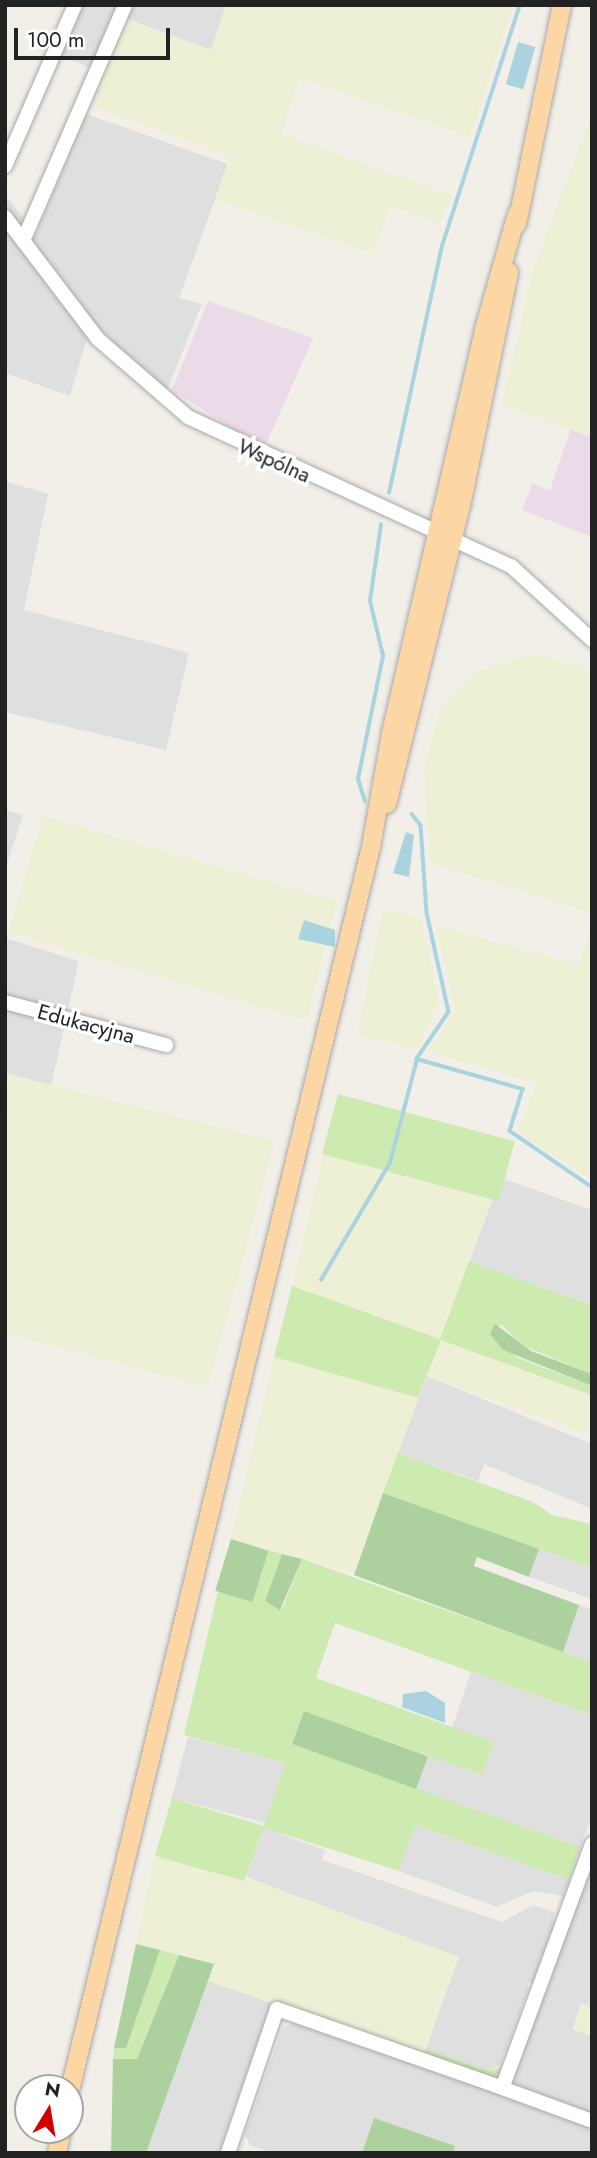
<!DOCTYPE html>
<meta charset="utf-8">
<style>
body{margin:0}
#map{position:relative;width:597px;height:2158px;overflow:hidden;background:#f2efe9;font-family:Jost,sans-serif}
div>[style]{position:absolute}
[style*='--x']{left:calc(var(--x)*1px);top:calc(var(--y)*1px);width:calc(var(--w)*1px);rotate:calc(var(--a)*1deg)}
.residential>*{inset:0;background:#e0dfdf;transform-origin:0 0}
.industrial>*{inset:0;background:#ebdbe8}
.farmland>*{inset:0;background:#eef0d5}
.grass>*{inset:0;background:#cdebb0;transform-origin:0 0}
.forest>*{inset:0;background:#add19e;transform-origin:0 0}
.water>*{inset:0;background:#aad3df;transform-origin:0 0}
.stream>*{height:3.5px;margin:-1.75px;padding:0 1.75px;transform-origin:1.75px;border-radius:1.75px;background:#aad3df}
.roads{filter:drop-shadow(0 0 2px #a9a9a9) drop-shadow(0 0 2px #a9a9a9)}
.minor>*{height:14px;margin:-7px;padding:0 7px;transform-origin:7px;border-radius:7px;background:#fff}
.major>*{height:18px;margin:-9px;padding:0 9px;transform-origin:9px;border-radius:9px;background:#fcd6a4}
span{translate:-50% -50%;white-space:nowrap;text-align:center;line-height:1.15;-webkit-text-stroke:7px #fff;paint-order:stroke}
.street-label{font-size:21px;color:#222}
.frame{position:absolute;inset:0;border:7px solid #222;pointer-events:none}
.north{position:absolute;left:14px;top:2074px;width:70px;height:70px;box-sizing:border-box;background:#fff;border:2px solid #a7a7a7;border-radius:50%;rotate:11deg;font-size:19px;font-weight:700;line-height:28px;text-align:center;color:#222}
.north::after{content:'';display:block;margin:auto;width:24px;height:32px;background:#d40000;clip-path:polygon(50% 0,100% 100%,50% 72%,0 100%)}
.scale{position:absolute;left:14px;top:28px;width:156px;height:32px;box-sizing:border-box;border:4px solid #222;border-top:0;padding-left:9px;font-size:21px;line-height:24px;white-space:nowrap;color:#222;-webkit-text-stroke:5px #fff;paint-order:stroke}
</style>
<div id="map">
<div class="residential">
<div style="clip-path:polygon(78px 5px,218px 5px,225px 8px,211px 50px,119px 16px,96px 70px,61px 56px)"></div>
<div style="clip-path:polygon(86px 114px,228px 164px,179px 298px,202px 304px,165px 395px,92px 321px,70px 396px,5px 373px,5px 194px,36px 234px)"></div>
<div style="clip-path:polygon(5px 481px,48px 494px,24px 610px,189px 653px,166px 750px,5px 712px)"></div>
<div style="clip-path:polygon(5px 810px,23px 815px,5px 870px)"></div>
<div style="clip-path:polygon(5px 938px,79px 961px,51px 1086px,5px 1073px)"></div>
<div style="clip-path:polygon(501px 1178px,592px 1210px,592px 1305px,469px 1261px)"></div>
<div style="clip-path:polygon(427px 1376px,592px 1444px,592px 1509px,484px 1464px,478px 1481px,398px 1453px)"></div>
<div style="clip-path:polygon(539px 1549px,592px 1568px,592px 1599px,529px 1577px)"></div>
<div style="clip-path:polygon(579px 1605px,592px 1609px,592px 1662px,563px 1652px)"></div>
<div style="clip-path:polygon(471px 1672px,592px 1715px,592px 1815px,580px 1847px,416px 1789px,428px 1755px,481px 1775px,494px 1743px,452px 1728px)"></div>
<div style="left:188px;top:1737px;width:101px;height:63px;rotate:15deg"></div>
<div style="clip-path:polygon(416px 1825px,569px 1880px,563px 1896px,533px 1891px,497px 1907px,399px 1871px)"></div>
<div style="clip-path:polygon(264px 1828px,325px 1850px,322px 1860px,502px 1922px,533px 1905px,554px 1912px,552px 1936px,534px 1984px,526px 1981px,529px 1988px,500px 2065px,490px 2071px,426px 2049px,458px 1957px,246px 1877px)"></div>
<div style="clip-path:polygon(592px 1861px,592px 2007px,581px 2003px,573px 2029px,592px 2036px,592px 2114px,514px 2085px,511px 2078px)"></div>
<div style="clip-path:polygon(208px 1981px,271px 2003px,219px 2153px,146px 2153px)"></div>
<div style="clip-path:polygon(293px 2023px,592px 2126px,592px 2153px,453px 2153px,455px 2146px,374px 2119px,362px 2153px,272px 2153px,250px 2145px,245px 2134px,283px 2027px)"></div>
</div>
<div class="industrial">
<div style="clip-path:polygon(208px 301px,313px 338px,264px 449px,172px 390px)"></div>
<div style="clip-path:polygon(571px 429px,592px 437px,592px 537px,522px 510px,532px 484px,550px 490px)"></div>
</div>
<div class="farmland">
<div style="clip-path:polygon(218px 5px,513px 5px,470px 137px,300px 78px,292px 101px,282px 134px,452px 195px,439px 223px,390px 206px,373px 254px,215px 199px,230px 156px,93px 107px,127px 20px,211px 50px,225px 8px)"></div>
<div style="clip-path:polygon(592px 114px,592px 437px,502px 405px,534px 267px)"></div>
<div style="clip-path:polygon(532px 654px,592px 669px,592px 913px,430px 863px,424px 768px,441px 707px,475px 672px)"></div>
<div style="clip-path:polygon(43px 816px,337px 901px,330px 928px,304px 920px,298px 938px,325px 948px,307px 1021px,8px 932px)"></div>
<div style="clip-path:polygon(383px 908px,422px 919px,439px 1001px,418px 1049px,357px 1035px)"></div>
<div style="clip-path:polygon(436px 926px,578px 964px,592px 929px,592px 1180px,518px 1133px,536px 1083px,428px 1052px,455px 1010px)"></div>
<div style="clip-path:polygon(8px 1074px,275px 1141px,208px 1387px,5px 1333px)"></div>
<div style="clip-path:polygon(324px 1154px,492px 1200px,441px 1339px,592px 1395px,592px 1436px,427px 1376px,440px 1339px,292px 1286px)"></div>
<div style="clip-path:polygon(274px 1357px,418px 1398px,354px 1574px,231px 1539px)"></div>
<div style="clip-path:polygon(155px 1856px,246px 1877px,459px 1957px,423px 2055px,208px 1981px,213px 1964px,136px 1944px)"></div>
<div style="clip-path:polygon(581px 2003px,592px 2007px,592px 2036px,573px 2029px)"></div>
</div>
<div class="grass">
<div style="left:338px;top:1094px;width:183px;height:62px;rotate:15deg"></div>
<div style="clip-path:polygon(469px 1261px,592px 1305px,592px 1374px,521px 1345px,501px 1324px,490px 1334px,518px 1358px,592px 1386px,592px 1395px,441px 1340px,418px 1398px,274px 1357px,292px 1286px,440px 1339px)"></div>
<div style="clip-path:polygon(398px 1453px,533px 1502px,552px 1515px,592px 1524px,592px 1568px,383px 1493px)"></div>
<div style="clip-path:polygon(268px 1550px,282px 1554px,265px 1601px,283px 1607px,302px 1559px,592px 1662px,592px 1715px,335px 1623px,316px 1678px,494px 1742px,482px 1775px,304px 1711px,292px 1744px,580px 1847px,569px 1880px,416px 1825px,399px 1871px,264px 1828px,244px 1881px,155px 1856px,172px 1798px,264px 1826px,285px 1763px,184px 1735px,218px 1591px,251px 1599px)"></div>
<div style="clip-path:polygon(160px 1950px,179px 1955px,137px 2059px,113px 2059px,114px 2048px,126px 2047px)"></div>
<div style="clip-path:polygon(426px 2049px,490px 2071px,504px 2067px,500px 2082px,423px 2055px)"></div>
</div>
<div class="forest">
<div style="clip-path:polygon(495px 1324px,531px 1351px,592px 1374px,592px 1386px,503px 1350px,490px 1334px)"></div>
<div style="clip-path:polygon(383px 1493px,539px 1549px,529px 1577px,477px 1557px,474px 1566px,579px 1605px,563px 1652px,354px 1575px)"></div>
<div style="left:231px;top:1539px;width:39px;height:54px;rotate:17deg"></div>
<div style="clip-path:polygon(282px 1554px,302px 1559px,280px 1610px,265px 1601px)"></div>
<div style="left:304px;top:1711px;width:132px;height:35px;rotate:20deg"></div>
<div style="clip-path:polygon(136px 1944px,160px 1950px,126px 2048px,114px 2048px)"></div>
<div style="clip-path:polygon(179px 1955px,214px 1964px,146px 2153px,111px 2153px,113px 2059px,137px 2059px)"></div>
<div style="clip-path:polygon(374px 2118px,455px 2146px,453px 2153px,362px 2153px)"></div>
</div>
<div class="water">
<div style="left:518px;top:42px;width:18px;height:44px;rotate:16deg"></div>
<div style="clip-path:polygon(406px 832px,414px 835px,409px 877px,393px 873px)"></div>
<div style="clip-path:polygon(304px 920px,335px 930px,335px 947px,298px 939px)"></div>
<div style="clip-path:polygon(426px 1691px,445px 1703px,445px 1723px,402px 1707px,403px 1694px)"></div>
</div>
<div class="stream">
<div style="--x:389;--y:493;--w:253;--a:-77.9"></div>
<div style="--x:442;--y:246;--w:253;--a:-72.1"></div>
<div style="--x:365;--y:802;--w:24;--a:-107"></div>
<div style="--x:358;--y:779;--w:126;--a:-78.5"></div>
<div style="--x:383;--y:656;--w:57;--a:-103.3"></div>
<div style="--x:370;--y:601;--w:77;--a:-81.8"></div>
<div style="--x:412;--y:814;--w:14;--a:51"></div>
<div style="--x:421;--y:825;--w:88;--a:86.1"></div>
<div style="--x:427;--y:913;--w:101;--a:77.5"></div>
<div style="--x:449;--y:1012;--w:57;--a:124.2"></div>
<div style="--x:417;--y:1059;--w:110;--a:15.8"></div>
<div style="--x:523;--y:1089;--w:44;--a:107.2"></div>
<div style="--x:510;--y:1131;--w:99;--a:34.3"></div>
<div style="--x:321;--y:1280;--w:136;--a:-59.5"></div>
<div style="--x:390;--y:1163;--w:107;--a:-75.4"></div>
</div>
<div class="roads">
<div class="minor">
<div style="--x:5;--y:166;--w:176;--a:-66.5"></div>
<div style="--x:5;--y:217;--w:153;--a:52.7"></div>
<div style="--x:98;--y:339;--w:119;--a:40.9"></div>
<div style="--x:188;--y:417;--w:356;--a:24.8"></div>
<div style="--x:511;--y:566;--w:110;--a:42.4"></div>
<div style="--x:23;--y:241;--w:257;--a:-66.6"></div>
<div style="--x:5;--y:1002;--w:167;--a:15"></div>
<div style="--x:592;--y:1844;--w:260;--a:110.2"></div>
<div style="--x:502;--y:2088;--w:96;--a:20.1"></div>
<div style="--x:228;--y:2153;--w:152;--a:-71.2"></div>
<div style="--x:277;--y:2009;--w:238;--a:19.3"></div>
</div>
<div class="major">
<div style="--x:517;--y:224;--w:224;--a:-78.4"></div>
<div style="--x:387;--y:804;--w:307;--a:-76.1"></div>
<div style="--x:461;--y:506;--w:239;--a:-78.4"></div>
<div style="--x:70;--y:2090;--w:1279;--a:-76.39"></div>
<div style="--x:371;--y:847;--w:116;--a:-80"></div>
<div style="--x:391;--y:733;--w:415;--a:-77"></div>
<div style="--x:484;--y:329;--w:120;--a:-74"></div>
<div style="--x:57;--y:2153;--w:24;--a:-78"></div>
</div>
</div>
<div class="street-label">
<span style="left:274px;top:461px;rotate:24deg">Wspólna</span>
<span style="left:86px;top:1024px;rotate:15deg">Edukacyjna</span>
</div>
<div class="frame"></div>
<div class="north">N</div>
<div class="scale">100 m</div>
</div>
